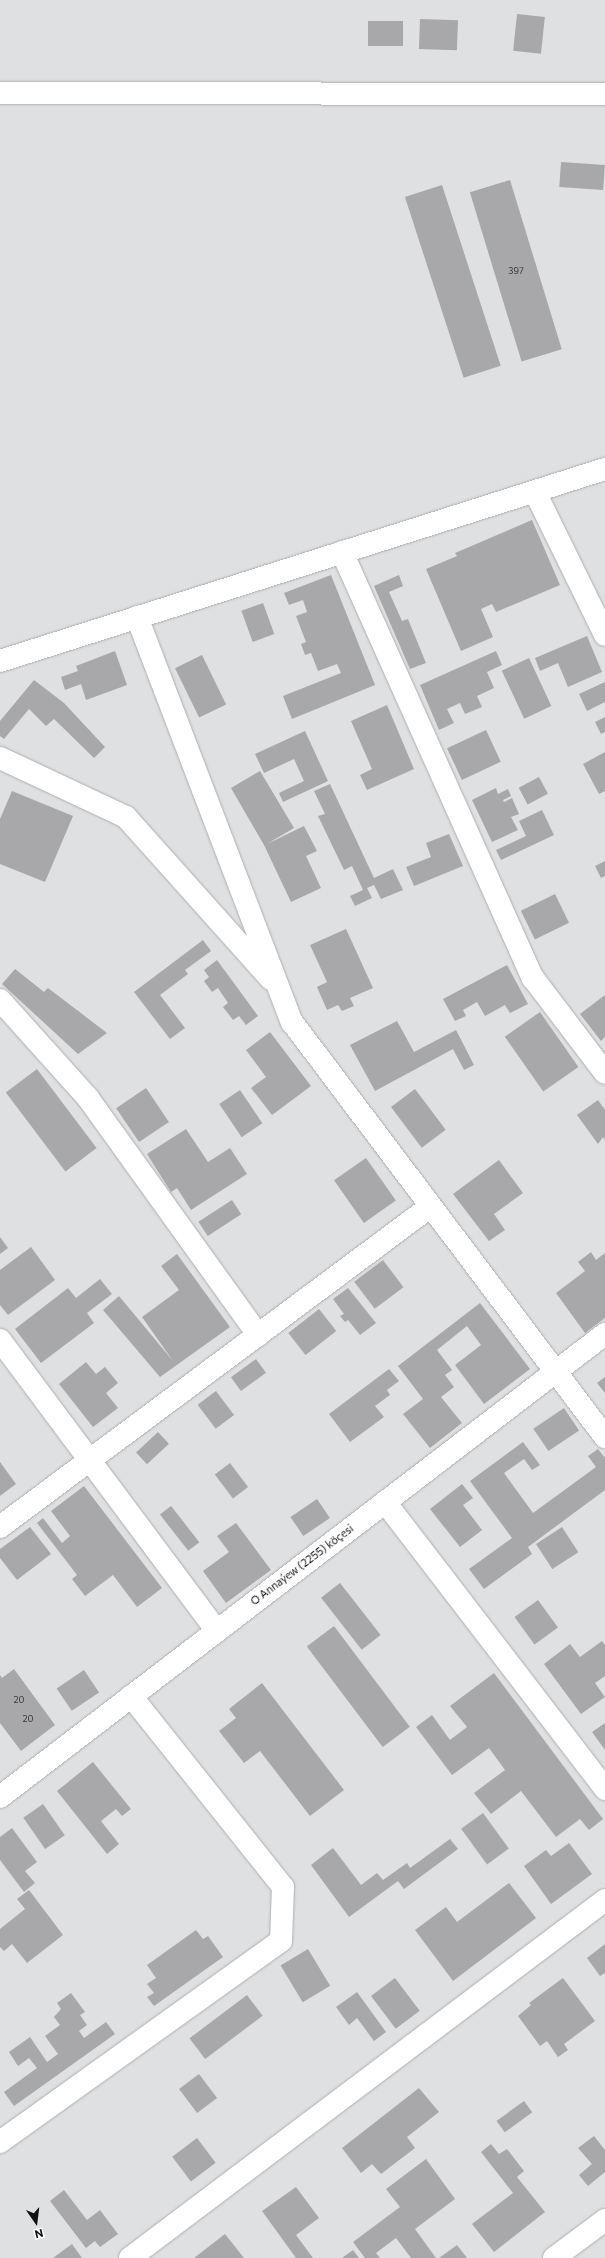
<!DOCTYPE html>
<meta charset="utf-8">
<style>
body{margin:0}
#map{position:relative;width:605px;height:2258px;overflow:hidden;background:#dfe0e2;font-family:Commissioner,sans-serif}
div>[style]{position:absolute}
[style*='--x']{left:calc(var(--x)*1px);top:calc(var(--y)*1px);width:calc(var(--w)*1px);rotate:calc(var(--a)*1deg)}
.building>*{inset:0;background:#a8a7aa;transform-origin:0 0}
.roads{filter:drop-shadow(0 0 1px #aeaeb1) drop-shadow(0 0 1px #aeaeb1)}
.minor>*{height:22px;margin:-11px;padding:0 11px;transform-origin:11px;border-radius:11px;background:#fff}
.major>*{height:22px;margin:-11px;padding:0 11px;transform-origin:11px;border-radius:11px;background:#fff}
span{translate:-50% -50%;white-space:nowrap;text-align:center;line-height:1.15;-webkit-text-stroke:4px #fff;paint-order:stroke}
.number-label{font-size:9px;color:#373738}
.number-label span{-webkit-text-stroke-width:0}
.street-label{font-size:11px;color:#111212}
.north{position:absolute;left:16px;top:2202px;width:40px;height:40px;-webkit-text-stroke:3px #fff;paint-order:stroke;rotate:166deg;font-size:11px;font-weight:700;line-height:16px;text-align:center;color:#111212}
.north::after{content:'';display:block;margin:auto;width:14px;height:18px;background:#111212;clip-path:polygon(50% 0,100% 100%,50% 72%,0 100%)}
</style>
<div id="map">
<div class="building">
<div style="left:517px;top:14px;width:28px;height:37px;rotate:6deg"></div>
<div style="left:420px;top:19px;width:38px;height:30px;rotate:2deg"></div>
<div style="left:368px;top:21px;width:35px;height:25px"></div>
<div style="left:561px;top:162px;width:44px;height:25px;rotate:4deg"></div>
<div style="left:510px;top:180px;width:177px;height:42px;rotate:73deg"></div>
<div style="left:442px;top:185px;width:190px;height:39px;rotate:72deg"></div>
<div style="clip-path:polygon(532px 520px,560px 585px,496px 612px,492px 604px,481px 609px,493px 637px,461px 651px,426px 569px,457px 556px,455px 553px)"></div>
<div style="clip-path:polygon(331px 575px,375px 685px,292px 719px,283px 696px,341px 673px,337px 664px,318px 671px,311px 653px,305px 655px,301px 644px,306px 642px,296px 616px,307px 612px,303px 600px,289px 605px,284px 593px)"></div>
<div style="clip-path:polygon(399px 575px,403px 586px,389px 592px,402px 621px,408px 619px,426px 663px,410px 669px,374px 586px)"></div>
<div style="left:263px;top:603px;width:33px;height:23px;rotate:70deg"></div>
<div style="clip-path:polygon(587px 636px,602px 672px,568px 687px,558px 663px,540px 671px,535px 658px)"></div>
<div style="clip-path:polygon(115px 651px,127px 685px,86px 700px,81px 684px,65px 690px,61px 677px,78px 671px,76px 666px)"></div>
<div style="clip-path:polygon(496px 651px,502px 665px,487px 672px,494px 688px,477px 696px,482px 707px,465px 714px,460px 703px,447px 709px,454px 723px,439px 730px,420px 685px)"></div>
<div style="left:202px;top:655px;width:55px;height:30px;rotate:64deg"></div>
<div style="left:529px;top:658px;width:53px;height:30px;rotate:65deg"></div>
<div style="clip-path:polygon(34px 680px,64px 703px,105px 747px,94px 758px,54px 719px,46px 726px,29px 709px,4px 739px,0 736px,0 721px)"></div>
<div style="clip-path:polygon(605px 682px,605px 702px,587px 711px,579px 694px)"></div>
<div style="clip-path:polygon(387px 705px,414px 769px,367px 790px,360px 775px,372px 769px,351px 721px)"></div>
<div style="clip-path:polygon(605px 717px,605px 732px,601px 734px,595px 722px)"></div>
<div style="left:486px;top:730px;width:35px;height:43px;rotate:65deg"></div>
<div style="clip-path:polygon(305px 731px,328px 781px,283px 802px,279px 793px,304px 781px,294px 759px,264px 773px,255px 754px)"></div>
<div style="clip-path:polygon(605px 752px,605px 791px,599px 794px,583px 764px)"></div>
<div style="clip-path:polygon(260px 771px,294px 828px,267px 844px,304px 826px,317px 851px,306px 856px,321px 888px,291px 902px,264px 845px,231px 788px)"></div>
<div style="left:539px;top:777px;width:19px;height:23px;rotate:62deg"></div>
<div style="clip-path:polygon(330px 784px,374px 878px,393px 869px,403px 890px,381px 899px,374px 885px,367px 888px,372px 898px,355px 906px,350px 896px,363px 890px,352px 866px,344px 870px,318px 816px,325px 814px,314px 791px)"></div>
<div style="clip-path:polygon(496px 788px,498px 794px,508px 789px,511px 796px,503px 800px,504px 802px,512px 798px,519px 814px,511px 817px,518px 830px,492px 842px,472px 800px)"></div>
<div style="clip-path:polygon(12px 791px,73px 816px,45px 882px,0 864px,0 819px)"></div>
<div style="clip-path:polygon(542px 810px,554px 835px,501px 860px,496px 850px,526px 836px,519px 821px)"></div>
<div style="clip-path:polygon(449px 834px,463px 866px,414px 886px,406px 867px,431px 857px,426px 843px)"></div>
<div style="clip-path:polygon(605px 861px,605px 876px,601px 878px,595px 866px)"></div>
<div style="left:555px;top:894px;width:32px;height:38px;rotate:64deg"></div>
<div style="clip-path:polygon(346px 929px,373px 988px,350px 998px,354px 1006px,342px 1011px,338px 1005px,327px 1010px,317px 987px,327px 982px,310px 945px)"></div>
<div style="clip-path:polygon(203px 940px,211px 951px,185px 970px,188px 974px,160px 995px,185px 1028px,170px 1039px,134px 992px)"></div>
<div style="clip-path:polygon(217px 960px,258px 1016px,246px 1025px,239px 1016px,233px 1020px,223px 1007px,228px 1003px,218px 988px,212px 992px,204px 981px,209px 977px,204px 970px)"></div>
<div style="clip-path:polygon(507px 965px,528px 1004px,510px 1013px,505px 1005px,485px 1016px,477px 1002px,463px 1010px,466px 1016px,455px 1021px,443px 999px)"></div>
<div style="clip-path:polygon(15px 969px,44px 992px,48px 988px,107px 1033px,78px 1054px,2px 984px)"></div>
<div style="clip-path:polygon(605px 995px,605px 1037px,601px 1041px,580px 1014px)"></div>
<div style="left:540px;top:1012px;width:67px;height:43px;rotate:55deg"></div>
<div style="clip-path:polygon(397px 1021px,414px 1052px,456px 1030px,474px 1065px,464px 1070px,453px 1049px,375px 1091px,350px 1045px)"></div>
<div style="clip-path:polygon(270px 1032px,311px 1086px,272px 1115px,251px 1088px,266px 1077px,246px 1050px)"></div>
<div style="left:37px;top:1069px;width:99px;height:39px;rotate:53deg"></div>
<div style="left:146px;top:1088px;width:41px;height:36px;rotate:56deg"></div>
<div style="left:415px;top:1089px;width:51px;height:30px;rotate:53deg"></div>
<div style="left:240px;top:1090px;width:40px;height:25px;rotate:56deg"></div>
<div style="clip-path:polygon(598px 1100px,605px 1110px,605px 1140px,603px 1137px,598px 1144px,577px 1115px)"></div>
<div style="clip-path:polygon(186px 1129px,208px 1162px,230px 1148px,247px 1174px,191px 1210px,177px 1188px,171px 1192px,147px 1154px)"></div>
<div style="left:366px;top:1158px;width:52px;height:39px;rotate:55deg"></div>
<div style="clip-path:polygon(499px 1160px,523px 1193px,494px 1214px,505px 1230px,489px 1241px,453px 1194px)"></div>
<div style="left:232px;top:1200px;width:17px;height:40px;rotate:57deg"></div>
<div style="clip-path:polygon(0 1237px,8px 1248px,0 1254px)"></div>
<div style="clip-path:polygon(31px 1247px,55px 1280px,8px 1315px,0 1305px,0 1270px)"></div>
<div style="clip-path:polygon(591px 1252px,596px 1260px,605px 1253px,605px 1318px,585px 1333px,556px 1293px,585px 1271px,578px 1262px)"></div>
<div style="clip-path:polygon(177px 1254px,230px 1327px,160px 1377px,103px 1310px,119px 1296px,173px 1361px,142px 1317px,179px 1290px,161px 1266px)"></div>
<div style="left:383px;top:1260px;width:34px;height:36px;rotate:53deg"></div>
<div style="clip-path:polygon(100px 1279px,112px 1294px,87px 1313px,94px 1323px,41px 1363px,15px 1329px,68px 1288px,76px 1298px)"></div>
<div style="clip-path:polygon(348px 1288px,376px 1323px,360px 1335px,348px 1320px,345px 1322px,340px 1316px,344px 1314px,333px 1299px)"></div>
<div style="clip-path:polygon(480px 1303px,530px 1369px,484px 1404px,455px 1365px,481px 1345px,467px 1326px,437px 1350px,452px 1370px,445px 1375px,454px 1387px,441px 1397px,462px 1423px,430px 1448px,403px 1414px,423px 1399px,398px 1366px)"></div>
<div style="left:319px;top:1309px;width:28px;height:39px;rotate:52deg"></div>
<div style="left:256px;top:1359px;width:17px;height:31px;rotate:54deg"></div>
<div style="clip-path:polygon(86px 1362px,96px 1374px,105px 1367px,118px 1383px,106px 1393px,118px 1408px,93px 1427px,59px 1384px)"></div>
<div style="clip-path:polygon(389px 1369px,399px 1381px,387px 1390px,390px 1395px,375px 1406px,384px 1417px,350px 1442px,329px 1414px)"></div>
<div style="clip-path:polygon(605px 1377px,605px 1393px,597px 1383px)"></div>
<div style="left:216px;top:1391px;width:30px;height:23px;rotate:53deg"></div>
<div style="left:564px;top:1408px;width:27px;height:37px;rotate:56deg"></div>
<div style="left:158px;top:1432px;width:16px;height:30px;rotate:47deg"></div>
<div style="clip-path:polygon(523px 1442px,540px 1465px,532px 1470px,524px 1459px,504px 1473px,533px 1513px,596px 1467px,588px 1456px,598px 1449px,605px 1458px,605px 1490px,528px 1547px,532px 1554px,484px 1589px,469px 1569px,512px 1538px,470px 1481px)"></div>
<div style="clip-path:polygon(0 1462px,16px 1484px,0 1496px)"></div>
<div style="left:230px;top:1463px;width:30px;height:19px;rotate:53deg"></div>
<div style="clip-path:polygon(462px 1484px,473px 1498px,463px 1505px,482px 1530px,460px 1547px,430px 1509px)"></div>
<div style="clip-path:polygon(84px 1486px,162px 1588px,137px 1607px,113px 1575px,85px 1596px,72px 1579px,77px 1575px,37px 1523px,43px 1518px,62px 1543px,70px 1536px,51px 1511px)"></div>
<div style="left:317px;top:1499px;width:23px;height:32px;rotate:56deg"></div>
<div style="left:171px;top:1506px;width:46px;height:14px;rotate:52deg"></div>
<div style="clip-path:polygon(236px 1523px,271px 1570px,226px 1603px,203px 1571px,229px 1552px,217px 1536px)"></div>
<div style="clip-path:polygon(30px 1527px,51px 1554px,17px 1580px,0 1558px,0 1549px)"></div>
<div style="left:562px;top:1527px;width:30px;height:31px;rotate:57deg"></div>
<div style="left:340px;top:1583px;width:66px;height:24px;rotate:52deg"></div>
<div style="left:538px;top:1600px;width:34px;height:29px;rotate:54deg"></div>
<div style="left:334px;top:1626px;width:126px;height:34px;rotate:53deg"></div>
<div style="clip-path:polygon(602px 1641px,605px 1645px,605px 1676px,595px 1683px,605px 1697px,581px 1714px,544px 1664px,570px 1644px,580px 1657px)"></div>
<div style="clip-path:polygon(14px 1669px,55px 1725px,21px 1751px,0 1723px,0 1675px,2px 1678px)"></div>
<div style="left:84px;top:1670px;width:27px;height:33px;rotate:56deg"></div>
<div style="clip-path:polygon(494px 1673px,603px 1819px,589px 1830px,580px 1819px,556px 1837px,521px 1791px,491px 1814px,474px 1793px,505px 1770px,489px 1748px,452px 1775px,416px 1727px,432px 1715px,450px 1740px,467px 1727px,450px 1706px)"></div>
<div style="clip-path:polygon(262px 1683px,344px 1790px,310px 1816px,260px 1751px,244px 1763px,219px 1731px,236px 1718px,229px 1709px)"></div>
<div style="clip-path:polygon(605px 1723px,605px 1750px,592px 1732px)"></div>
<div style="clip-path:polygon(93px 1762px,131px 1809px,122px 1816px,116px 1809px,101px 1821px,119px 1844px,107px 1854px,57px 1791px)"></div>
<div style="left:43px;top:1804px;width:38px;height:24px;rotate:55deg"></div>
<div style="left:483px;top:1813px;width:44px;height:27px;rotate:54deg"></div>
<div style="clip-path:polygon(12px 1828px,37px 1862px,25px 1871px,35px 1883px,24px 1892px,0 1860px,0 1837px)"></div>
<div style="clip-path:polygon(450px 1839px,458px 1849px,404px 1889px,398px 1881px,349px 1917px,311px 1865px,333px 1848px,361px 1885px,377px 1873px,383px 1880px,407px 1863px,410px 1868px)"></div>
<div style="clip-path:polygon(569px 1843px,592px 1874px,551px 1904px,524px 1866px,546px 1850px,551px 1856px)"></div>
<div style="clip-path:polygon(509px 1883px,536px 1918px,453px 1981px,415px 1930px,446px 1907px,457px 1922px)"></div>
<div style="clip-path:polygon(29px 1890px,63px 1935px,27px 1963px,12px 1944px,4px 1951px,0 1947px,0 1929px,25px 1909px,17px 1899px)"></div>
<div style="clip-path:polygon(196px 1930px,203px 1939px,208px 1936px,223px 1957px,154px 2006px,147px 1997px,154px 1993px,147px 1984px,156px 1978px,147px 1965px)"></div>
<div style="clip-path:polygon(605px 1944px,605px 1973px,600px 1976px,587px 1958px)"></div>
<div style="left:308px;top:1949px;width:43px;height:32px;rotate:59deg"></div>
<div style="left:395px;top:1978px;width:41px;height:30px;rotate:53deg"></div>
<div style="clip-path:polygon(563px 1978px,595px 2021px,564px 2044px,568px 2050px,558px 2057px,547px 2041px,540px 2046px,518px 2016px,531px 2005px,529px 2003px)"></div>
<div style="clip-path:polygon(357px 1992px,386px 2032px,374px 2041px,357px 2018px,349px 2025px,336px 2007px)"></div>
<div style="clip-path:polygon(71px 1993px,85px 2012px,80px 2015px,87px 2025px,79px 2031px,84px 2038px,106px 2022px,115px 2034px,14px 2106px,4px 2092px,37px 2068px,29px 2058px,18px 2066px,9px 2052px,30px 2037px,47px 2062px,58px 2054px,45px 2036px,60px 2025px,54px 2017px,61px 2009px,57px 2003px)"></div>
<div style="left:247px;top:1995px;width:26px;height:72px;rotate:53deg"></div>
<div style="left:199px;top:2074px;width:30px;height:25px;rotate:53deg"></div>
<div style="clip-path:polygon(419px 2088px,439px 2112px,407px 2137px,415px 2148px,381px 2174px,372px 2164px,361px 2173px,342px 2148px)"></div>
<div style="left:524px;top:2101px;width:14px;height:34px;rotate:54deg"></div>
<div style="clip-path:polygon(594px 2136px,605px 2150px,605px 2172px,588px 2186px,579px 2175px,592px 2164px,578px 2148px)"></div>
<div style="left:197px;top:2138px;width:31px;height:31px;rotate:53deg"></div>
<div style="clip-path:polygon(491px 2144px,499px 2154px,507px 2149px,524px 2171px,517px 2177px,545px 2212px,494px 2252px,472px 2224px,513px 2193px,481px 2152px)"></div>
<div style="clip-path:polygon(426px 2159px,455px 2199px,415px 2229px,436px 2258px,411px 2258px,396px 2238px,376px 2253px,380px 2258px,365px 2258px,353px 2242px,400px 2207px,386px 2189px)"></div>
<div style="clip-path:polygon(296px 2187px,319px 2218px,296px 2235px,313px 2258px,296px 2258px,262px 2211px)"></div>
<div style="clip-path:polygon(64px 2190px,87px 2220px,100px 2210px,118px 2234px,100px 2247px,95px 2241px,86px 2248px,50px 2201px)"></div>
<div style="clip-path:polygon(225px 2234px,244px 2258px,194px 2258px)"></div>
<div style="clip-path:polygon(72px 2244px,82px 2258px,53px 2258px)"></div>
<div style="clip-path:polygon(457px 2245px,467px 2258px,439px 2258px)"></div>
<div style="clip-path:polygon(353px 2250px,359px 2258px,342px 2258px)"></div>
</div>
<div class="roads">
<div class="minor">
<div style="--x:0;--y:93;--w:605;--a:0.09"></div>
<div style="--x:535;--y:492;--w:159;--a:63.9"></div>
<div style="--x:342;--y:552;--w:467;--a:65.9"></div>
<div style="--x:533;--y:978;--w:119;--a:52.8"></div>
<div style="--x:137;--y:617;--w:434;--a:69.1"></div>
<div style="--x:292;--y:1022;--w:520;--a:52.98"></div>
<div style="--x:0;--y:661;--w:635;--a:-17.61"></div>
<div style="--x:0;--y:758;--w:139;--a:25.1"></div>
<div style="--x:126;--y:817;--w:217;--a:48.2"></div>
<div style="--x:0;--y:1000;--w:132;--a:48.1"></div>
<div style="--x:88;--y:1098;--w:292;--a:54.3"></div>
<div style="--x:0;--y:1340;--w:363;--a:53.3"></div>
<div style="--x:385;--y:1502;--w:362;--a:52.5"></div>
<div style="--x:0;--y:1527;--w:537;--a:-36.68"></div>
<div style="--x:0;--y:2142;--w:345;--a:-35.6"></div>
<div style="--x:281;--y:1941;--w:54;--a:-87.9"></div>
<div style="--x:283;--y:1887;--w:244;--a:-128.5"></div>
<div style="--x:130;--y:2258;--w:595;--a:-37"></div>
<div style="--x:554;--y:2258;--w:64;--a:-36.7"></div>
</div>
<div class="major">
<div style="--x:0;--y:1797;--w:762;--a:-37.43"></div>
</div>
</div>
<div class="number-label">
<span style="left:516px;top:271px">397</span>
<span style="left:19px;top:1700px">20</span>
<span style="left:28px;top:1719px">20</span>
</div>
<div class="street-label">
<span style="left:302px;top:1565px;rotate:-37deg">O Annaýew (2255) köçesi</span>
</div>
<div class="north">N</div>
</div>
